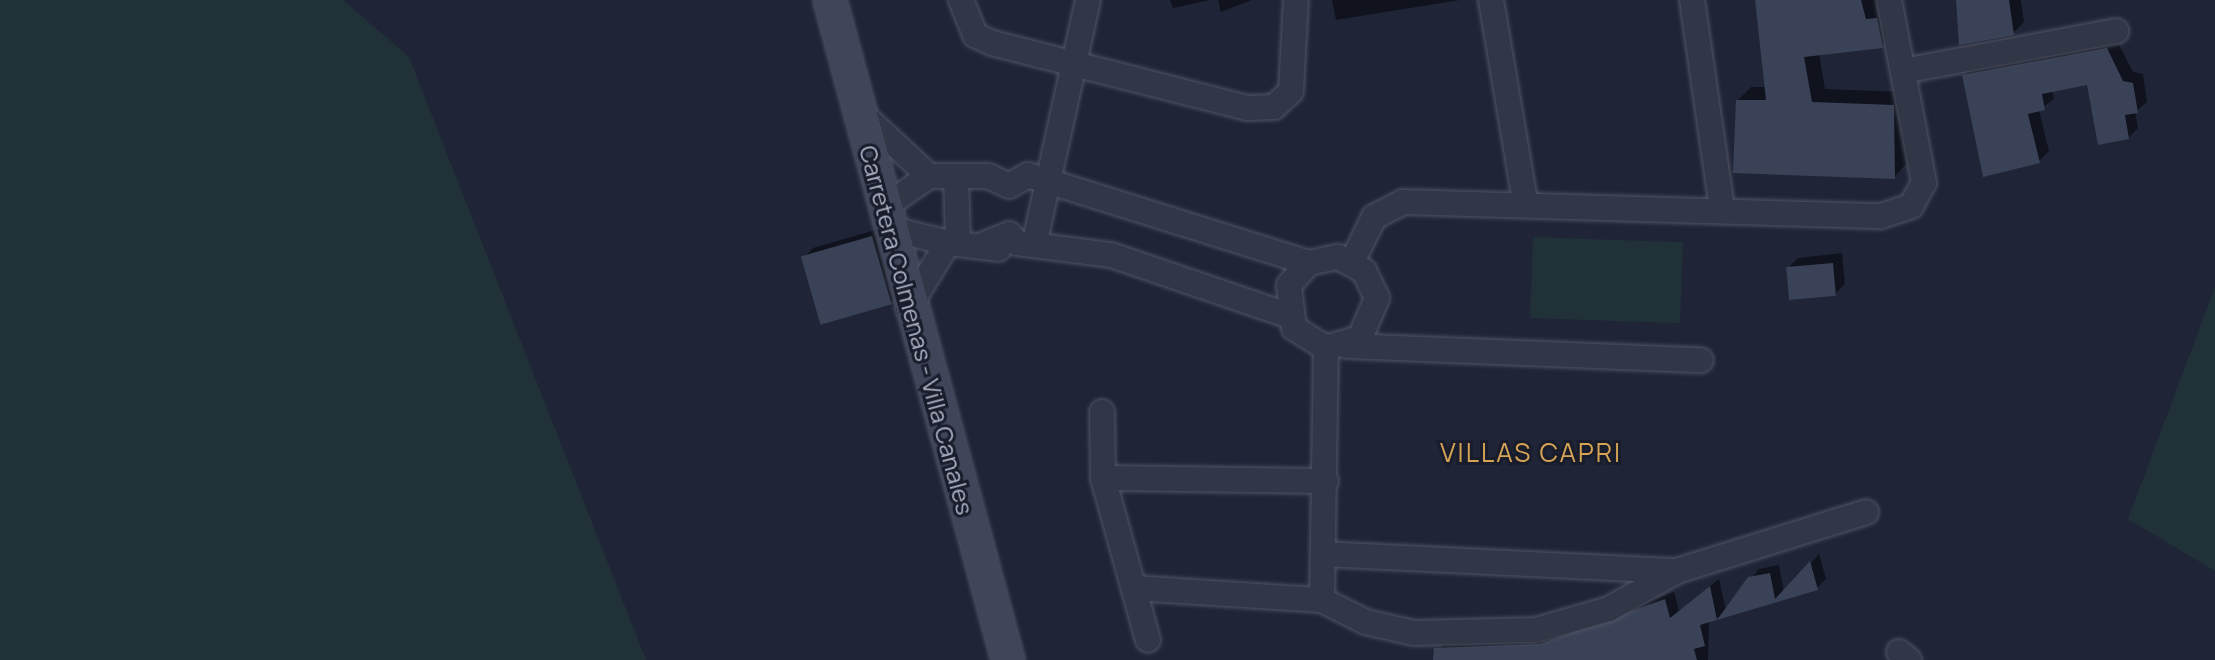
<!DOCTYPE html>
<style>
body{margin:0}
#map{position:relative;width:2215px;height:660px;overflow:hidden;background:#1f2537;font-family:Manrope,sans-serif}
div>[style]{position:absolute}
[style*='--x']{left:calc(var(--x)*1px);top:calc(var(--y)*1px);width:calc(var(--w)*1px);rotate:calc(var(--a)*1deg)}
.green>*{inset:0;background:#203138;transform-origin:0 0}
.shadow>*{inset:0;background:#0007}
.building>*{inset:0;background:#3a4257;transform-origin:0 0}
.roads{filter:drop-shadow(0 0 2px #505465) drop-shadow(0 0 2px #505465)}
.street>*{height:24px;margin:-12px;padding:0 12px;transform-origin:12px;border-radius:12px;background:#323747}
.secondary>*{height:32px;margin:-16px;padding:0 16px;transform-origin:16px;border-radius:16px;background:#40455a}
span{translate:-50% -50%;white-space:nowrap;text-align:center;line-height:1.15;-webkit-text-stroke:6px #181c2b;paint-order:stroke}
.street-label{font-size:24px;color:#acb1c4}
.neighbourhood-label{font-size:26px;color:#d6a455;letter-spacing:2px}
</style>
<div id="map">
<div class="green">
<div style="clip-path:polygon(0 0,343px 0,409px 57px,646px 660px,0 660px)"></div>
<div style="left:1533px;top:237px;width:150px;height:81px;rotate:2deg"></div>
<div style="clip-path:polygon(2215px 287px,2215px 571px,2128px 519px)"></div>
</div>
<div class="shadow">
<div style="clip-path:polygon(1170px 0,1210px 0,1173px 8px)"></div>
<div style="clip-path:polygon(1218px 0,1252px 0,1221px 12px)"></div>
<div style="clip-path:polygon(1332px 0,1460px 0,1336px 20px)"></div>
<div style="clip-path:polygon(1755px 0,1880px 0,1895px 33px,1882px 46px,1819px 53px,1825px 89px,1907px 92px,1907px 163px,1894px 177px,1738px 100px,1751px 87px,1767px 87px)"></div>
<div style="clip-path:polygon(1958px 0,2021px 0,2024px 22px,2013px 33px)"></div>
<div style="clip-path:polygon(2116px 39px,2133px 72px,2143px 74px,2147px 102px,2135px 112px,2138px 128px,2128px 138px,2089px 83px,2052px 90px,2054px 99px,2039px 110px,2049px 151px,2039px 161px,1964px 76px,1974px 66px)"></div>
<div style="clip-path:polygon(882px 228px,901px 292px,891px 302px,803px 258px,813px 248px)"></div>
<div style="clip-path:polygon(1842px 253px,1845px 284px,1835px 294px,1788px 268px,1798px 258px)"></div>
<div style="clip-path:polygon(1819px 554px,1826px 579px,1817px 588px,1709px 620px,1708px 660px,1435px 660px,1445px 639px,1550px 636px,1674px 592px,1679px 611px,1719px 579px,1726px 611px,1759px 569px,1779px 565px,1784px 593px)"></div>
</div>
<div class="building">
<div style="clip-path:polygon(1755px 0,1861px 0,1866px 19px,1877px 18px,1883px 48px,1804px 57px,1812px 102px,1894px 105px,1895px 179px,1733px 173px,1736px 100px,1766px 100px)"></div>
<div style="clip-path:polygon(1956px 0,2009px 0,2014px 35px,1959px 45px)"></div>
<div style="clip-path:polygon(2107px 48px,2123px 81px,2133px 83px,2138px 113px,2125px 115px,2129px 139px,2098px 145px,2087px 85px,2042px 94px,2045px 110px,2028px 114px,2040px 163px,1983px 177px,1962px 75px)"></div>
<div style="left:872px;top:236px;width:71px;height:74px;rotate:74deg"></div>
<div style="left:1833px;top:263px;width:33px;height:47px;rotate:85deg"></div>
<div style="clip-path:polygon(1810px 561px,1818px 590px,1700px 625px,1705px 646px,1694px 649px,1697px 660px,1433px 660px,1434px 648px,1540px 644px,1665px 599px,1670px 618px,1710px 586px,1717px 620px,1748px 577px,1770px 573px,1775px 599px)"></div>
</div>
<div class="roads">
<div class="street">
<div style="--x:961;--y:0;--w:38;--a:68"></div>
<div style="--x:975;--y:35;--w:19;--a:25"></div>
<div style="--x:992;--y:43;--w:263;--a:14.3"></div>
<div style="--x:1247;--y:108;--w:27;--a:-2"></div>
<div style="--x:1274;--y:107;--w:23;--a:-43"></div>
<div style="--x:1291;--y:91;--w:91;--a:-86.9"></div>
<div style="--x:1491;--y:0;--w:204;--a:80.4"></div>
<div style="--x:1692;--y:0;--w:210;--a:81.8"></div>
<div style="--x:1903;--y:71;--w:217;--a:-10.6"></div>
<div style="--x:861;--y:113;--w:93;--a:42.8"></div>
<div style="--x:956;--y:176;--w:66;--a:88.3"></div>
<div style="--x:883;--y:208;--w:56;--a:-34.8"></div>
<div style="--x:929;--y:176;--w:59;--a:0"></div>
<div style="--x:988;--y:176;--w:23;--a:25"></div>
<div style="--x:1009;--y:186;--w:22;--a:-30"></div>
<div style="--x:1028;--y:175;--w:294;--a:17.4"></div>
<div style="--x:1309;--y:263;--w:30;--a:-12"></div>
<div style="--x:1338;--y:257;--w:30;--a:28"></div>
<div style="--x:1364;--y:271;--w:30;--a:64"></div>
<div style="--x:1377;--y:298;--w:43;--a:113"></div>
<div style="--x:1360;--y:338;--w:35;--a:164"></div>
<div style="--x:1326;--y:348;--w:38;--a:-148"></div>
<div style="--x:1294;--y:328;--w:43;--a:-96.6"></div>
<div style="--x:1289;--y:285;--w:30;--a:-48"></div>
<div style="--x:888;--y:228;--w:62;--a:14"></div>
<div style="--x:1035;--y:241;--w:247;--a:-77.6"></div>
<div style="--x:987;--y:243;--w:24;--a:-22"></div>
<div style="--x:1009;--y:234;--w:12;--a:48"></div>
<div style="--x:1017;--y:243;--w:95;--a:7.3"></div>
<div style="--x:1111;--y:255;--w:186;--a:18.8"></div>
<div style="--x:1352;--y:262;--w:50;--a:-63.9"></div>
<div style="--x:1374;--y:217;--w:33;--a:-27"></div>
<div style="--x:1403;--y:202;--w:478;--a:1.7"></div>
<div style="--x:1881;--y:216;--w:32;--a:-18"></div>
<div style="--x:1911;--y:206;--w:26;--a:-61"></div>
<div style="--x:1924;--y:183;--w:186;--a:-100.8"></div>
<div style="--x:908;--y:308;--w:76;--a:-58.4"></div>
<div style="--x:948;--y:243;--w:51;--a:6.7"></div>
<div style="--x:1347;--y:346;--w:354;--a:2.3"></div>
<div style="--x:1102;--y:412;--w:66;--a:89.1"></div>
<div style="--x:1103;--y:478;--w:168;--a:74.5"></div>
<div style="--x:1103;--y:478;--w:223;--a:0.8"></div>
<div style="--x:1324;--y:554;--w:353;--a:2.8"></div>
<div style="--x:1134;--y:588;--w:188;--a:3.7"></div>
<div style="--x:1322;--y:600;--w:49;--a:26.6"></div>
<div style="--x:1366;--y:622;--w:49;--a:12.9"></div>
<div style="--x:1414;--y:633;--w:122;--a:-1.4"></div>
<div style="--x:1536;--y:630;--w:76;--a:-16"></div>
<div style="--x:1609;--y:609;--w:78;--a:-29.2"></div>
<div style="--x:1677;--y:571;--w:198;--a:-17.3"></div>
<div style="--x:1322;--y:600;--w:252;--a:-89.1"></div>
<div style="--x:1899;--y:652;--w:13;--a:39"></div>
</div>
<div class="secondary">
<div style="--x:830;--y:0;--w:684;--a:74.91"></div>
</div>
</div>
<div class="street-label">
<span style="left:917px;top:330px;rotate:75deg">Carretera Colmenas - Villa Canales</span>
</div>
<div class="neighbourhood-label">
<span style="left:1531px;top:453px">VILLAS CAPRI</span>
</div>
</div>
